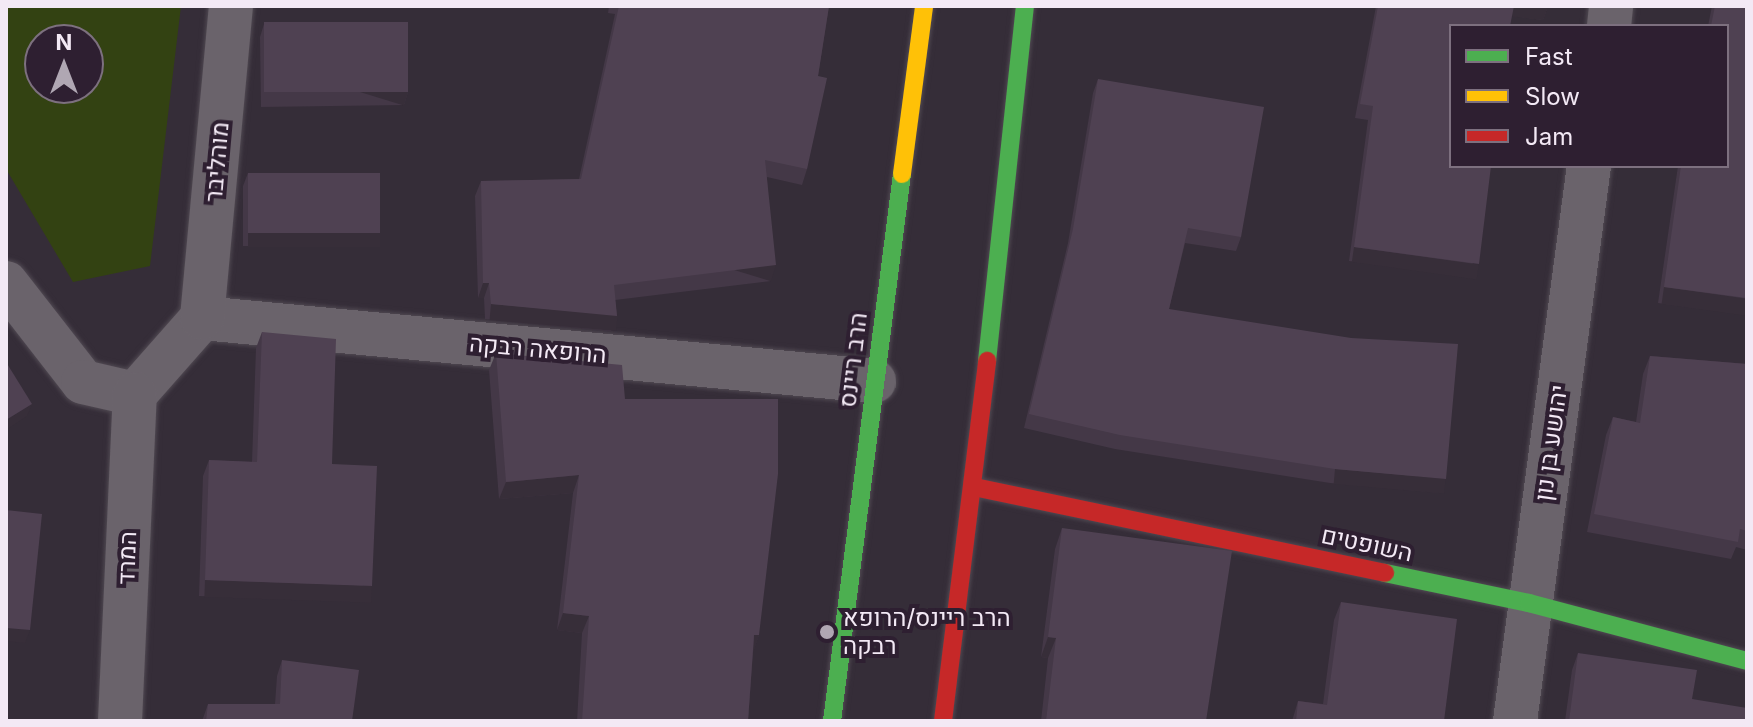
<!DOCTYPE html>
<meta charset="utf-8">
<style>
body{margin:0}
#map{position:relative;width:1753px;height:727px;overflow:hidden;background:#352d38;font-family:Inter,Heebo,sans-serif}
div>[style]{position:absolute}
[style*='--x']{left:calc(var(--x)*1px);top:calc(var(--y)*1px);width:calc(var(--w)*1px);rotate:calc(var(--a)*1deg)}
.green>*{inset:0;background:#334212}
.roads{filter:drop-shadow(0 0 2px #504952) drop-shadow(0 0 2px #504952)}
.street>*{height:44px;margin:-22px;padding:0 22px;transform-origin:22px;border-radius:22px;background:#6a636b}
.fast>*{height:18px;margin:-9px;padding:0 9px;transform-origin:9px;border-radius:9px;background:#4caf50}
.slow>*{height:18px;margin:-9px;padding:0 9px;transform-origin:9px;border-radius:9px;background:#ffc107}
.jam>*{height:18px;margin:-9px;padding:0 9px;transform-origin:9px;border-radius:9px;background:#c62828}
.wall>*{inset:0;background:#443847}
.shaded-wall>*{inset:0;background:#372e39;transform-origin:0 0}
.building>*{inset:0;background:#4f4152;transform-origin:0 0}
.dots>*{width:22px;height:22px;translate:-50% -50%;box-sizing:border-box;border:4px solid #2e1f31;border-radius:50%}
span{translate:-50% -50%;white-space:nowrap;text-align:center;line-height:1.15;-webkit-text-stroke:8px #2e1f31;paint-order:stroke}
.street-label{font-size:24px;color:#f3e9f5}
.poi-label{font-size:24px;color:#f3e9f5}
.left{translate:0 -50%;text-align:left}
.frame{position:absolute;inset:0;border:8px solid #f3e9f5;pointer-events:none}
.legend{position:absolute;left:1449px;top:24px;width:280px;height:144px;box-sizing:border-box;background:#2e1f31;border:2px solid #7d707f;margin:0;padding:10px 14px;list-style:none;font-size:24px;color:#f3e9f5}
.legend li{display:flex;align-items:center;gap:16px;height:40px}
.legend b{width:40px;border:2px solid #7d707f}
.north{position:absolute;left:24px;top:24px;width:80px;height:80px;box-sizing:border-box;background:#2e1f31;border:2px solid #7d707f;border-radius:50%;rotate:0deg;font-size:22px;font-weight:700;line-height:32px;text-align:center;color:#f3e9f5}
.north::after{content:'';display:block;margin:auto;width:28px;height:36px;background:#b0a7b3;clip-path:polygon(50% 0,100% 100%,50% 72%,0 100%)}
</style>
<div id="map">
<div class="green">
<div style="clip-path:polygon(evenodd,6px 6px,181px 6px,150px 266px,73px 282px,6px 169px,6px 6px,40px 40px,88px 40px,88px 88px,40px 88px,40px 40px)"></div>
</div>
<div class="roads">
<div class="street">
<div style="--x:1609;--y:26;--w:20;--a:-84"></div>
<div style="--x:6;--y:283;--w:125;--a:52.1"></div>
<div style="--x:83;--y:382;--w:53;--a:13"></div>
<div style="--x:135;--y:394;--w:101;--a:-48.6"></div>
<div style="--x:202;--y:318;--w:675;--a:5.36"></div>
<div style="--x:202;--y:318;--w:313;--a:-84.7"></div>
<div style="--x:120;--y:721;--w:327;--a:-87.4"></div>
<div style="--x:1515;--y:721;--w:560;--a:-82.41"></div>
</div>
<div class="fast">
<div style="--x:987;--y:361;--w:357;--a:-83.9"></div>
<div style="--x:1385;--y:573;--w:147;--a:11.8"></div>
<div style="--x:1529;--y:603;--w:226;--a:14.9"></div>
<div style="--x:832;--y:721;--w:551;--a:-82.71"></div>
</div>
<div class="slow">
<div style="--x:902;--y:174;--w:169;--a:-82.5"></div>
</div>
<div class="jam">
<div style="--x:974;--y:487;--w:420;--a:11.8"></div>
<div style="--x:943;--y:721;--w:363;--a:-83"></div>
</div>
</div>
<div class="wall">
<div style="clip-path:polygon(609px 6px,829px 6px,818px 76px,807px 169px,802px 185px,767px 177px,771px 281px,615px 300px,617px 316px,611px 331px,485px 319px,484px 298px,478px 298px,475px 196px,481px 181px,579px 179px,615px 14px,608px 13px)"></div>
<div style="clip-path:polygon(1376px 6px,1548px 6px,1543px 20px,1512px 16px,1451px 26px,1474px 278px,1349px 261px,1368px 120px,1355px 118px)"></div>
<div style="clip-path:polygon(1712px 6px,1747px 6px,1747px 315px,1658px 303px,1678px 166px,1727px 166px,1727px 26px,1708px 26px)"></div>
<div style="clip-path:polygon(264px 24px,408px 92px,404px 105px,261px 107px,260px 37px)"></div>
<div style="clip-path:polygon(1098px 79px,1241px 237px,1236px 251px,1185px 243px,1169px 309px,1441px 493px,1330px 483px,1115px 449px,1024px 428px,1068px 243px,1093px 93px)"></div>
<div style="clip-path:polygon(248px 173px,376px 246px,243px 246px,243px 186px)"></div>
<div style="clip-path:polygon(262px 332px,332px 464px,367px 602px,199px 596px,203px 476px,209px 460px,252px 462px,256px 348px)"></div>
<div style="clip-path:polygon(496px 353px,625px 399px,759px 635px,753px 652px,748px 721px,577px 721px,582px 633px,557px 630px,573px 493px,499px 499px,489px 370px)"></div>
<div style="clip-path:polygon(1650px 356px,1747px 364px,1747px 550px,1736px 547px,1731px 559px,1587px 532px,1606px 435px,1613px 417px,1636px 422px,1643px 374px)"></div>
<div style="clip-path:polygon(1062px 528px,1206px 721px,1041px 721px,1048px 658px,1041px 657px,1055px 549px)"></div>
<div style="clip-path:polygon(1341px 602px,1444px 721px,1292px 721px,1298px 701px,1323px 704px,1334px 620px)"></div>
<div style="clip-path:polygon(1578px 653px,1692px 699px,1747px 721px,1565px 721px,1572px 670px)"></div>
<div style="clip-path:polygon(282px 660px,352px 721px,202px 721px,208px 704px,275px 704px,277px 676px)"></div>
</div>
<div class="shaded-wall">
<div style="clip-path:polygon(1513px 6px,1548px 6px,1543px 20px,1509px 16px)"></div>
<div style="left:408px;top:92px;width:14px;height:142px;rotate:107deg"></div>
<div style="left:248px;top:233px;width:132px;height:14px"></div>
<div style="left:1354px;top:247px;width:126px;height:15px;rotate:8deg"></div>
<div style="left:776px;top:265px;width:17px;height:163px;rotate:107deg"></div>
<div style="clip-path:polygon(483px 283px,489px 283px,484px 298px,478px 298px)"></div>
<div style="left:1664px;top:287px;width:84px;height:17px;rotate:8deg"></div>
<div style="left:491px;top:304px;width:127px;height:16px;rotate:5deg"></div>
<div style="clip-path:polygon(32px 404px,27px 416px,6px 430px,6px 420px)"></div>
<div style="left:1335px;top:469px;width:111px;height:15px;rotate:5deg"></div>
<div style="clip-path:polygon(579px 475px,573px 493px,499px 499px,506px 482px)"></div>
<div style="left:205px;top:580px;width:167px;height:17px;rotate:2deg"></div>
<div style="clip-path:polygon(563px 613px,589px 616px,582px 633px,557px 630px)"></div>
<div style="clip-path:polygon(6px 628px,30px 630px,25px 643px,6px 641px)"></div>
<div style="clip-path:polygon(754px 635px,759px 635px,753px 653px)"></div>
<div style="clip-path:polygon(1048px 637px,1056px 638px,1048px 658px,1041px 657px)"></div>
</div>
<div class="building">
<div style="clip-path:polygon(619px 6px,829px 6px,818px 76px,827px 78px,807px 169px,765px 160px,776px 265px,614px 285px,617px 316px,491px 304px,489px 283px,483px 283px,481px 181px,581px 179px)"></div>
<div style="clip-path:polygon(1378px 6px,1514px 6px,1510px 26px,1451px 26px,1451px 166px,1491px 166px,1479px 264px,1354px 247px,1373px 106px,1360px 104px)"></div>
<div style="clip-path:polygon(1715px 6px,1747px 6px,1747px 298px,1664px 287px,1681px 166px,1727px 166px,1727px 26px,1711px 26px)"></div>
<div style="left:408px;top:22px;width:70px;height:144px;rotate:90deg"></div>
<div style="clip-path:polygon(1098px 79px,1264px 107px,1241px 237px,1188px 228px,1169px 309px,1351px 338px,1458px 344px,1446px 479px,1335px 469px,1120px 435px,1029px 414px,1073px 229px)"></div>
<div style="left:248px;top:173px;width:132px;height:60px"></div>
<div style="clip-path:polygon(262px 332px,336px 339px,332px 464px,377px 466px,372px 586px,205px 580px,209px 460px,257px 462px)"></div>
<div style="clip-path:polygon(496px 353px,622px 365px,625px 399px,778px 399px,778px 474px,759px 635px,754px 635px,748px 721px,582px 721px,589px 616px,563px 613px,579px 475px,506px 482px)"></div>
<div style="clip-path:polygon(1650px 356px,1747px 364px,1747px 531px,1740px 529px,1738px 542px,1594px 514px,1613px 417px,1640px 423px)"></div>
<div style="clip-path:polygon(6px 362px,32px 404px,6px 420px)"></div>
<div style="clip-path:polygon(6px 510px,42px 514px,30px 630px,6px 628px)"></div>
<div style="clip-path:polygon(1062px 528px,1232px 551px,1206px 721px,1046px 721px,1056px 638px,1048px 637px)"></div>
<div style="clip-path:polygon(1341px 602px,1457px 619px,1444px 721px,1296px 721px,1298px 701px,1327px 705px)"></div>
<div style="clip-path:polygon(1578px 653px,1697px 670px,1692px 699px,1747px 708px,1747px 721px,1569px 721px)"></div>
<div style="clip-path:polygon(282px 660px,359px 670px,352px 721px,206px 721px,208px 704px,280px 704px)"></div>
</div>
<div class="dots">
<div style="left:827px;top:632px;background:#b0a7b3"></div>
</div>
<div class="street-label">
<span style="left:217px;top:162px;rotate:-85deg">מוהליבר</span>
<span style="left:538px;top:349px;rotate:5deg">הרופאה רבקה</span>
<span style="left:853px;top:360px;rotate:-83deg">הרב ריינס</span>
<span style="left:1551px;top:443px;rotate:-82deg">יהושע בן נון</span>
<span style="left:1367px;top:544px;rotate:12deg">השופטים</span>
<span style="left:127px;top:558px;rotate:-88deg">המרד</span>
</div>
<div class="poi-label">
<span class="left" style="left:843px;top:632px">הרב ריינס/הרופא<br>רבקה</span>
</div>
<div class="frame"></div>
<ul class="legend">
<li><b style="height:10px;background:#4caf50"></b>Fast</li>
<li><b style="height:10px;background:#ffc107"></b>Slow</li>
<li><b style="height:10px;background:#c62828"></b>Jam</li>
</ul>
<div class="north">N</div>
</div>
